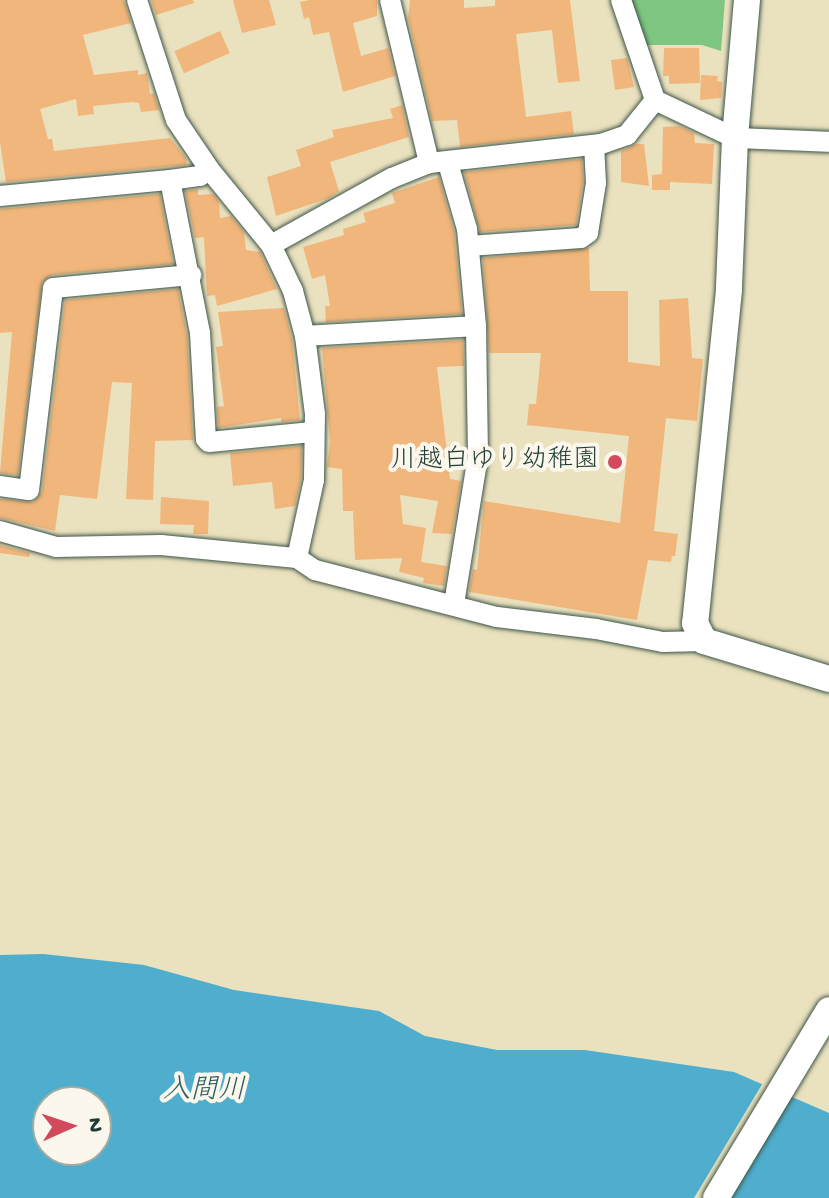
<!DOCTYPE html>
<meta charset="utf-8">
<style>
body{margin:0}
#map{position:relative;width:829px;height:1198px;overflow:hidden;background:#eae1be;font-family:"Gochi Hand","Klee One",sans-serif}
div>[style]{position:absolute}
[style*='--x']{left:calc(var(--x)*1px);top:calc(var(--y)*1px);width:calc(var(--w)*1px);rotate:calc(var(--a)*1deg)}
.green>*{inset:0;background:#7ec682}
.water>*{inset:0;background:#4fadcd}
.pier>*{inset:0;background:#eae1be}
.building>*{inset:0;background:#f1b67b;transform-origin:0 0}
.roads{filter:drop-shadow(0 0 2px #3d5649) drop-shadow(0 0 2px #3d5649)}
.minor>*{height:20px;margin:-10px;padding:0 10px;transform-origin:10px;border-radius:10px;background:#fff}
.tertiary>*{height:26px;margin:-13px;padding:0 13px;transform-origin:13px;border-radius:13px;background:#fff}
.dots>*{width:22px;height:22px;translate:-50% -50%;box-sizing:border-box;border:4px solid #fbf7ec;border-radius:50%}
span{translate:-50% -50%;white-space:nowrap;text-align:center;line-height:1.15;-webkit-text-stroke:8px #fbf7ec;paint-order:stroke}
.poi-label{font-size:26px;color:#1f3d34}
.right{translate:-100% -50%;text-align:right}
.water-label{font-size:28px;color:#2d5f62;font-style:italic}
.north{position:absolute;left:32px;top:1086px;width:80px;height:80px;box-sizing:border-box;background:#fbf7ec;border:2px solid #a3ada2;border-radius:50%;rotate:87deg;font-size:22px;font-weight:700;line-height:32px;text-align:center;color:#1f3d34}
.north::after{content:'';display:block;margin:auto;width:28px;height:36px;background:#d1495b;clip-path:polygon(50% 0,100% 100%,50% 72%,0 100%)}
</style>
<div id="map">
<div class="green">
<div style="clip-path:polygon(628px 0,725px 0,721px 51px,702px 45px,644px 45px)"></div>
</div>
<div class="water">
<div style="clip-path:polygon(evenodd,43px 954px,144px 965px,234px 990px,379px 1011px,425px 1036px,497px 1050px,585px 1050px,734px 1072px,829px 1113px,829px 1198px,0 1198px,0 955px,43px 954px,48px 1102px,96px 1102px,96px 1150px,48px 1150px,48px 1102px)"></div>
</div>
<div class="pier">
<div style="clip-path:polygon(764px 1081px,794px 1093px,731px 1198px,694px 1198px)"></div>
</div>
<div class="building">
<div style="clip-path:polygon(0 0,124px 0,131px 23px,83px 35px,94px 75px,138px 70px,138px 75px,147px 73px,150px 94px,154px 93px,159px 110px,141px 112px,139px 103px,132px 102px,93px 106px,94px 114px,78px 116px,76px 99px,40px 109px,48px 139px,52px 139px,54px 151px,170px 138px,186px 158px,187px 165px,6px 182px,0 142px)"></div>
<div style="clip-path:polygon(151px 0,193px 0,194px 3px,156px 15px)"></div>
<div style="clip-path:polygon(233px 0,269px 0,276px 25px,242px 33px)"></div>
<div style="clip-path:polygon(309px 0,377px 0,377px 16px,353px 23px,361px 56px,388px 48px,395px 76px,343px 92px,329px 32px,313px 35px,309px 17px,304px 19px,300px 2px)"></div>
<div style="clip-path:polygon(410px 0,464px 0,464px 8px,495px 6px,495px 0,570px 0,580px 81px,558px 83px,552px 30px,516px 34px,526px 117px,571px 111px,574px 134px,460px 147px,457px 120px,432px 121px,408px 18px)"></div>
<div style="left:220px;top:31px;width:24px;height:50px;rotate:66deg"></div>
<div style="clip-path:polygon(664px 48px,699px 48px,700px 83px,669px 84px,669px 76px,663px 76px)"></div>
<div style="clip-path:polygon(627px 58px,634px 87px,615px 90px,611px 60px)"></div>
<div style="clip-path:polygon(701px 75px,718px 76px,717px 81px,722px 82px,721px 98px,700px 100px)"></div>
<div style="clip-path:polygon(402px 105px,409px 137px,330px 162px,339px 191px,329px 198px,276px 216px,267px 177px,301px 166px,296px 150px,334px 137px,332px 130px,393px 118px,390px 109px)"></div>
<div style="clip-path:polygon(679px 126px,694px 133px,695px 143px,714px 144px,712px 184px,670px 182px,670px 190px,652px 190px,652px 175px,662px 174px,663px 127px)"></div>
<div style="clip-path:polygon(636px 144px,644px 144px,649px 186px,621px 182px,621px 151px)"></div>
<div style="clip-path:polygon(582px 159px,583px 182px,576px 225px,480px 232px,464px 172px)"></div>
<div style="clip-path:polygon(439px 177px,454px 231px,462px 314px,326px 322px,325px 306px,330px 306px,325px 275px,312px 279px,303px 247px,344px 235px,343px 229px,366px 222px,363px 213px,395px 203px,392px 193px)"></div>
<div style="clip-path:polygon(198px 189px,198px 195px,213px 194px,219px 202px,220px 218px,231px 216px,244px 232px,246px 250px,260px 252px,277px 289px,217px 306px,215px 295px,207px 296px,204px 237px,195px 238px,185px 191px)"></div>
<div style="clip-path:polygon(160px 194px,173px 264px,52px 275px,42px 282px,18px 475px,0 473px,12px 332px,0 333px,0 209px)"></div>
<div style="clip-path:polygon(589px 248px,590px 291px,628px 291px,628px 362px,660px 366px,659px 300px,688px 298px,692px 358px,703px 359px,697px 421px,666px 418px,654px 531px,678px 534px,675px 556px,672px 556px,671px 562px,648px 560px,637px 620px,469px 592px,473px 569px,477px 570px,484px 501px,620px 523px,629px 436px,527px 425px,529px 404px,536px 404px,541px 353px,489px 353px,483px 258px)"></div>
<div style="clip-path:polygon(178px 289px,187px 335px,193px 440px,155px 441px,153px 500px,126px 499px,132px 383px,112px 382px,97px 499px,60px 495px,55px 531px,0 518px,0 499px,33px 502px,42px 492px,65px 300px)"></div>
<div style="clip-path:polygon(284px 308px,292px 339px,300px 420px,281px 422px,281px 418px,218px 428px,217px 407px,224px 406px,216px 347px,223px 346px,218px 312px)"></div>
<div style="clip-path:polygon(463px 340px,464px 366px,437px 367px,450px 479px,461px 481px,452px 534px,432px 533px,438px 501px,400px 495px,403px 524px,426px 528px,421px 562px,447px 566px,444px 586px,423px 583px,424px 578px,399px 572px,402px 558px,355px 560px,353px 511px,343px 511px,342px 469px,327px 467px,330px 442px,322px 348px)"></div>
<div style="clip-path:polygon(302px 446px,301px 478px,295px 506px,275px 509px,272px 482px,233px 486px,230px 453px)"></div>
<div style="clip-path:polygon(161px 497px,209px 501px,208px 534px,193px 534px,194px 525px,160px 524px)"></div>
<div style="clip-path:polygon(0 545px,30px 553px,29px 557px,0 553px)"></div>
</div>
<div class="roads">
<div class="minor">
<div style="--x:137;--y:0;--w:126;--a:72"></div>
<div style="--x:176;--y:120;--w:59;--a:56"></div>
<div style="--x:390;--y:0;--w:168;--a:76.5"></div>
<div style="--x:621;--y:0;--w:106;--a:71.2"></div>
<div style="--x:655;--y:100;--w:89;--a:25.4"></div>
<div style="--x:735;--y:138;--w:94;--a:2.4"></div>
<div style="--x:170;--y:180;--w:156;--a:78.9"></div>
<div style="--x:200;--y:333;--w:106;--a:86.8"></div>
<div style="--x:206;--y:439;--w:4;--a:45"></div>
<div style="--x:209;--y:442;--w:104;--a:-5.5"></div>
<div style="--x:0;--y:196;--w:171;--a:-5.4"></div>
<div style="--x:170;--y:180;--w:30;--a:-8"></div>
<div style="--x:200;--y:176;--w:11;--a:-38"></div>
<div style="--x:209;--y:169;--w:98;--a:50.8"></div>
<div style="--x:271;--y:245;--w:51;--a:64.4"></div>
<div style="--x:293;--y:291;--w:47;--a:75.1"></div>
<div style="--x:305;--y:336;--w:79;--a:82.7"></div>
<div style="--x:315;--y:414;--w:66;--a:90.9"></div>
<div style="--x:314;--y:480;--w:80;--a:102.3"></div>
<div style="--x:271;--y:245;--w:138;--a:-29"></div>
<div style="--x:392;--y:178;--w:40;--a:-22"></div>
<div style="--x:429;--y:163;--w:173;--a:-6.3"></div>
<div style="--x:601;--y:144;--w:28;--a:-19"></div>
<div style="--x:627;--y:135;--w:45;--a:-51.3"></div>
<div style="--x:469;--y:246;--w:112;--a:-4.1"></div>
<div style="--x:581;--y:238;--w:9;--a:-36"></div>
<div style="--x:588;--y:233;--w:51;--a:-80.9"></div>
<div style="--x:596;--y:183;--w:38;--a:-93"></div>
<div style="--x:305;--y:336;--w:171;--a:-3.3"></div>
<div style="--x:476;--y:326;--w:97;--a:-95.3"></div>
<div style="--x:467;--y:229;--w:69;--a:-106.1"></div>
<div style="--x:0;--y:486;--w:29;--a:8"></div>
<div style="--x:29;--y:490;--w:203;--a:-83.2"></div>
<div style="--x:53;--y:288;--w:139;--a:-5.4"></div>
<div style="--x:0;--y:531;--w:58;--a:15.9"></div>
<div style="--x:56;--y:547;--w:105;--a:-1.1"></div>
<div style="--x:161;--y:545;--w:137;--a:5.5"></div>
<div style="--x:297;--y:558;--w:22;--a:34"></div>
<div style="--x:315;--y:570;--w:188;--a:14.5"></div>
<div style="--x:497;--y:617;--w:100;--a:6.9"></div>
<div style="--x:596;--y:629;--w:68;--a:11"></div>
<div style="--x:663;--y:642;--w:41;--a:-1.4"></div>
<div style="--x:454;--y:604;--w:151;--a:-80.8"></div>
<div style="--x:478;--y:455;--w:129;--a:-90.9"></div>
</div>
<div class="tertiary">
<div style="--x:747;--y:0;--w:139;--a:95"></div>
<div style="--x:735;--y:138;--w:152;--a:92.3"></div>
<div style="--x:729;--y:290;--w:335;--a:95.8"></div>
<div style="--x:695;--y:623;--w:20;--a:63"></div>
<div style="--x:704;--y:641;--w:131;--a:16.9"></div>
<div style="--x:716;--y:1198;--w:219;--a:-59"></div>
</div>
</div>
<div class="dots">
<div style="left:615px;top:462px;background:#d1495b"></div>
</div>
<div class="poi-label">
<span class="right" style="left:599px;top:462px">川越白ゆり幼稚園</span>
</div>
<div class="water-label">
<span style="left:204px;top:1092px">入間川</span>
</div>
<div class="north">N</div>
</div>
